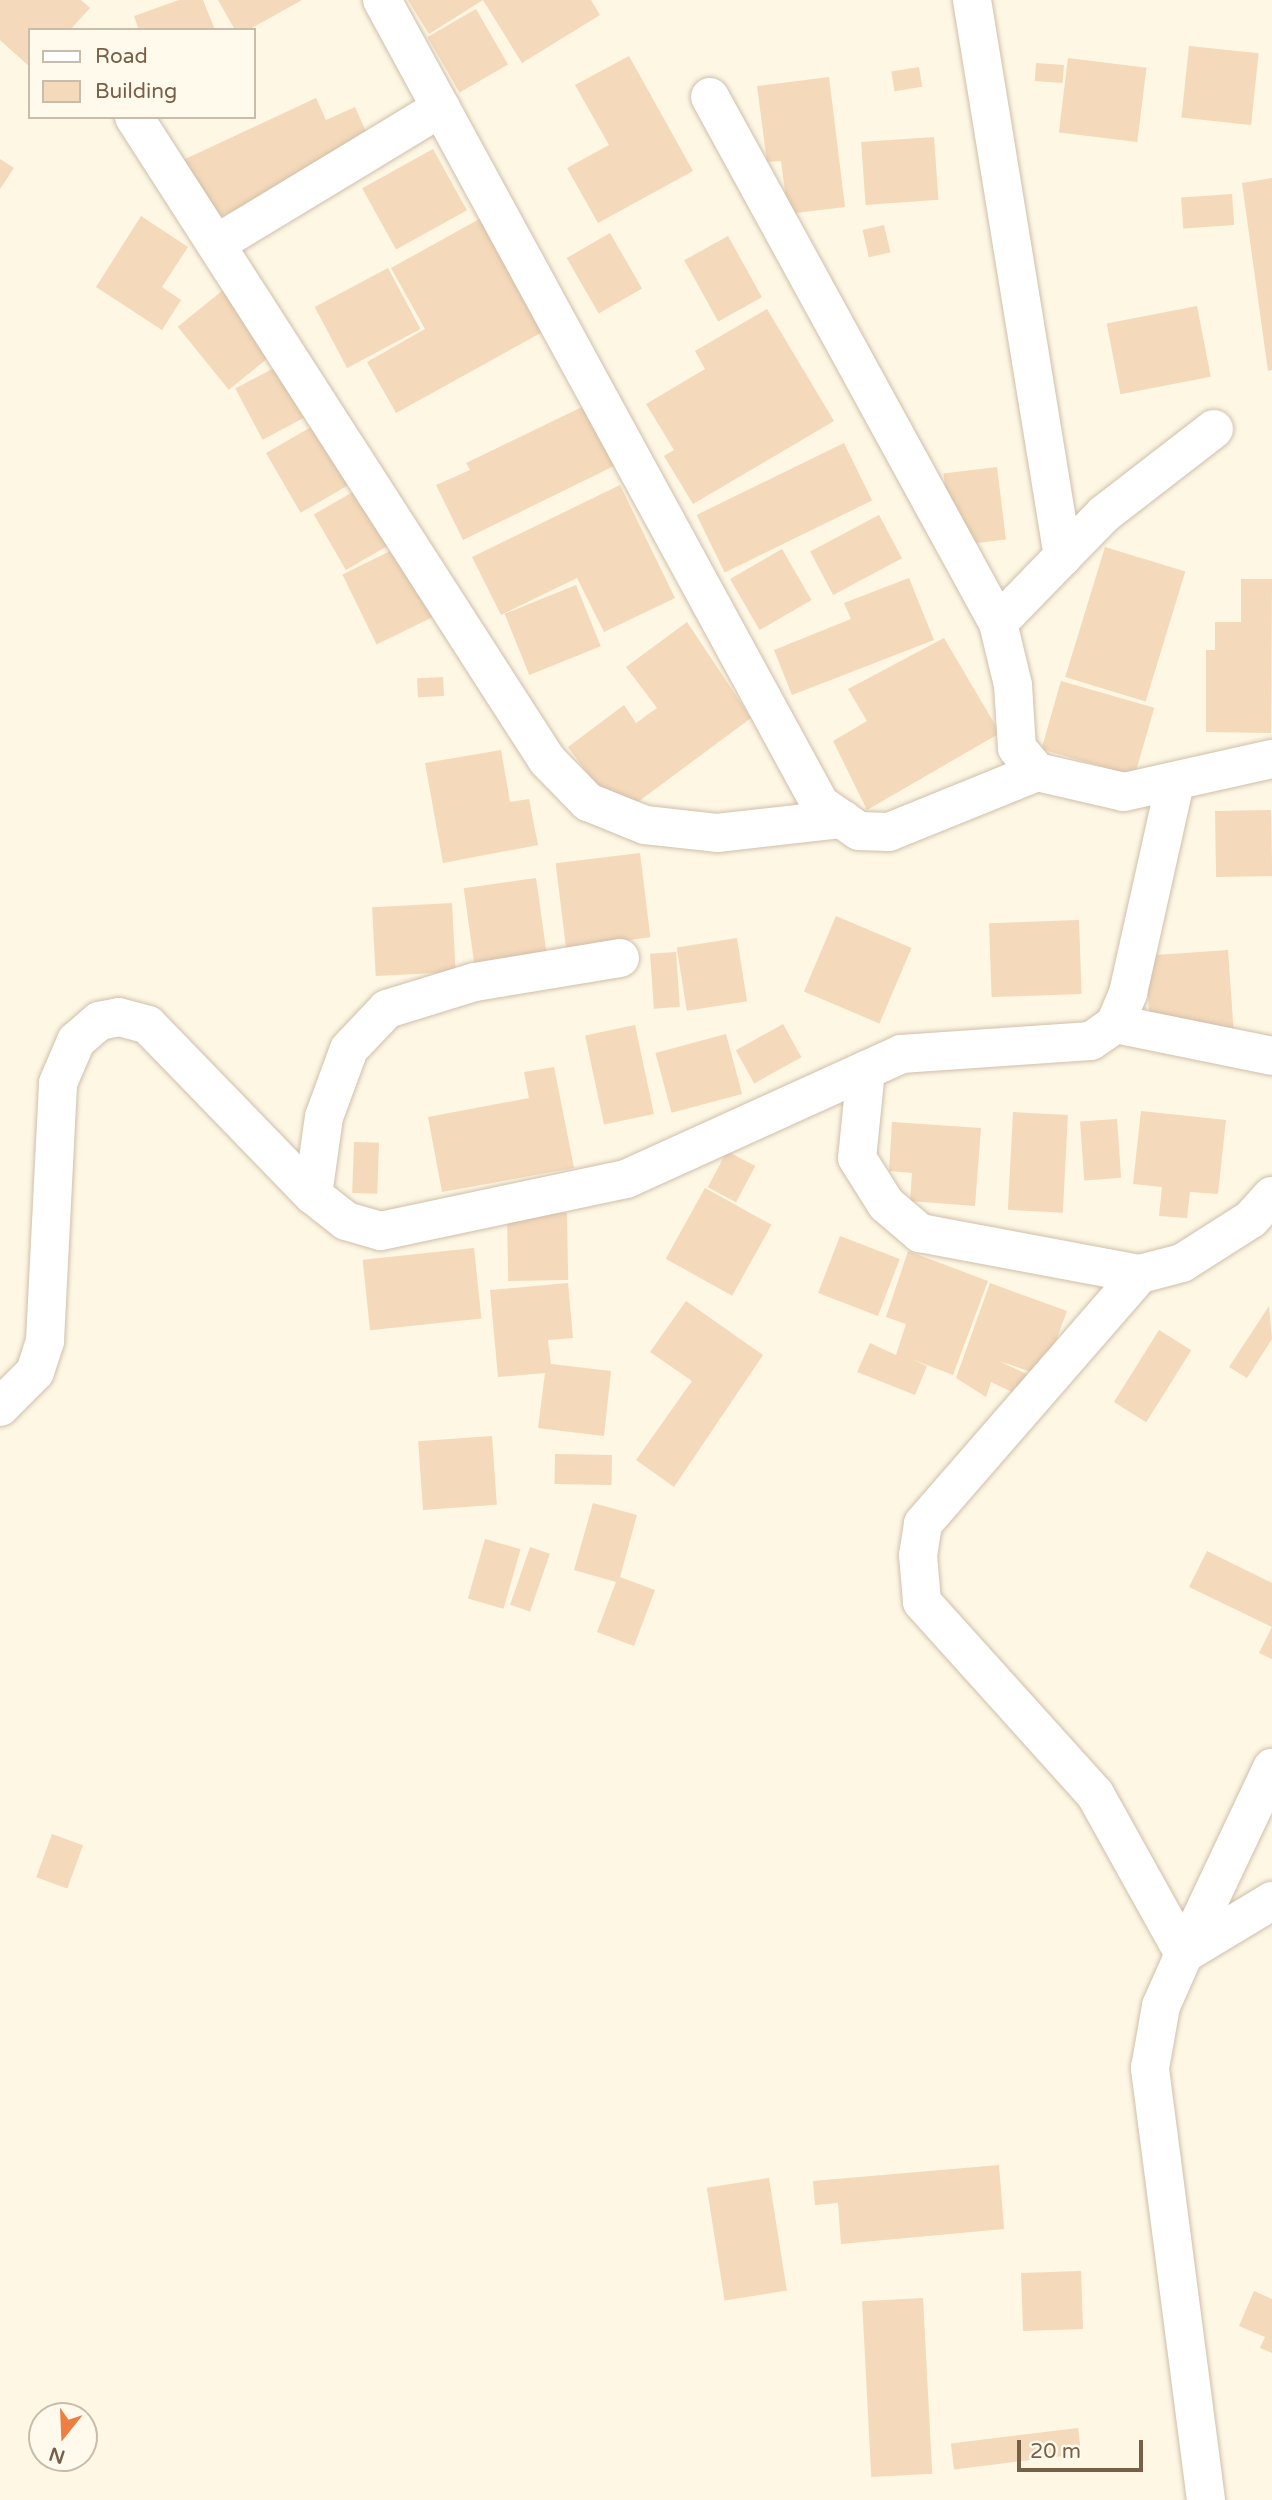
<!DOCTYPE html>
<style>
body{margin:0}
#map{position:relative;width:1272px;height:2500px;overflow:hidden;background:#fdf7e4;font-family:"Varela Round",sans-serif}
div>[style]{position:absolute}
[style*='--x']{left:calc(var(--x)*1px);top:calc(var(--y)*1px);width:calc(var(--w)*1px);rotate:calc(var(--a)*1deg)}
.building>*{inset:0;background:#f4d9ba;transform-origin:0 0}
.roads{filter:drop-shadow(0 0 2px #d0bfaa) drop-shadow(0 0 2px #d0bfaa)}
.street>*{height:38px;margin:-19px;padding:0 19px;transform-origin:19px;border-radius:19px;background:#fff}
.secondary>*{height:38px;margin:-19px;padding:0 19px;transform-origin:19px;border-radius:19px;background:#fff}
span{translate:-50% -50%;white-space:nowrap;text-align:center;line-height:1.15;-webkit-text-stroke:6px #fffaec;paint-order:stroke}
.legend{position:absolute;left:28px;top:28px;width:228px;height:91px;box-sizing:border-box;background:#fffaec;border:2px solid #c9bcaa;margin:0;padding:9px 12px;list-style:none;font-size:21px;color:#785f48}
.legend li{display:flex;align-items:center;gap:14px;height:35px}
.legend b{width:35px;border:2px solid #c9bcaa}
.north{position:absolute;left:28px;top:2402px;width:70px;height:70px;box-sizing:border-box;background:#fffaec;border:2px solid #c9bcaa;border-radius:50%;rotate:198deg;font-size:19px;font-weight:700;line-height:28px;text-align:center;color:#785f48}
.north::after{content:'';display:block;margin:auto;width:24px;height:32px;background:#ee7f43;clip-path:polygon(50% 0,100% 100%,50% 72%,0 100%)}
.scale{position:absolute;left:1017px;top:2440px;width:126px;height:32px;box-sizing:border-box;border:4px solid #785f48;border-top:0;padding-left:9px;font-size:21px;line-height:24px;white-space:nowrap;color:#785f48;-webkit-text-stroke:5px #fffaec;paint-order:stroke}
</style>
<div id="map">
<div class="building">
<div style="clip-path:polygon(0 0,81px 0,90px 8px,70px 30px,30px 30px,30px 67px,0 40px)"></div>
<div style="clip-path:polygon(179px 0,203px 0,215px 30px,139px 30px,134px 16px)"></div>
<div style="clip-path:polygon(218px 0,302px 0,248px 30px,235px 30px)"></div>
<div style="clip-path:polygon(408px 0,591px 0,600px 15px,522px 63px,483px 0,429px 34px)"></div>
<div style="left:476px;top:9px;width:64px;height:56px;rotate:60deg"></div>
<div style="left:1189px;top:46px;width:70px;height:72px;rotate:6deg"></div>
<div style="clip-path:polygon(629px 56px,693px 171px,598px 223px,567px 168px,609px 145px,575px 85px)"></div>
<div style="left:1068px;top:58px;width:79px;height:75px;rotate:7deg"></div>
<div style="left:1036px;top:63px;width:28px;height:18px;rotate:4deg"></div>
<div style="left:919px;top:67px;width:20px;height:28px;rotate:81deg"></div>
<div style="clip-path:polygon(829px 77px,845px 207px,788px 214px,781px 161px,767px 162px,757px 86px)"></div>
<div style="clip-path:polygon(316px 98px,326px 120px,355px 107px,373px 147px,211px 221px,183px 160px)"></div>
<div style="left:934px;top:137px;width:63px;height:73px;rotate:86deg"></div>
<div style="left:433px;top:149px;width:70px;height:81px;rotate:61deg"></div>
<div style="clip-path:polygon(0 159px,14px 168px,0 189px)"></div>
<div style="clip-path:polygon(1272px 178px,1272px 370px,1268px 371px,1242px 183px)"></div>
<div style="left:1232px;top:194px;width:31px;height:51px;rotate:86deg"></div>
<div style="clip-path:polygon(141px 216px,188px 247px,162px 287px,181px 300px,162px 330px,96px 287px)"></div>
<div style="clip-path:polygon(483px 217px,546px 330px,396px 413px,367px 362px,425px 329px,391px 268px)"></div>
<div style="left:884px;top:225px;width:28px;height:22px;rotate:77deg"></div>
<div style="left:610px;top:233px;width:64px;height:50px;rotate:60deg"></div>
<div style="left:728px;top:236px;width:70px;height:50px;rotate:61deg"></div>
<div style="left:388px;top:268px;width:69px;height:83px;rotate:62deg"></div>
<div style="left:243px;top:274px;width:81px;height:84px;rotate:51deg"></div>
<div style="left:1197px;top:306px;width:72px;height:92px;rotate:79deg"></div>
<div style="clip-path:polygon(767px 309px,834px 421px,693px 504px,664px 456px,674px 450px,646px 404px,705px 369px,695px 351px)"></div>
<div style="left:306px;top:351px;width:58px;height:80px;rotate:62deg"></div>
<div style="clip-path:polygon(584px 406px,614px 466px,463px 540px,436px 485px,470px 470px,466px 463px)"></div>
<div style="left:344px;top:408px;width:69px;height:90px;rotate:60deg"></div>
<div style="left:844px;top:443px;width:64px;height:164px;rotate:64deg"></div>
<div style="left:997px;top:467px;width:73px;height:54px;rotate:83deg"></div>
<div style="left:384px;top:474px;width:64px;height:81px;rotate:60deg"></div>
<div style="clip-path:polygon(620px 485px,675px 598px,604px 632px,577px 578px,501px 615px,472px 557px)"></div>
<div style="left:879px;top:515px;width:49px;height:78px;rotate:62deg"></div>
<div style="left:417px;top:538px;width:78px;height:83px;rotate:64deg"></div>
<div style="left:1105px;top:547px;width:84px;height:136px;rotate:17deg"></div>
<div style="left:782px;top:549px;width:59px;height:60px;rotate:60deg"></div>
<div style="clip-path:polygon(909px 578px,934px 640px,792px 695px,774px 650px,851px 619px,844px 603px)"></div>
<div style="clip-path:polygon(1241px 579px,1272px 579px,1271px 733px,1206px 732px,1206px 650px,1215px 650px,1215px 622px,1241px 622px)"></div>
<div style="left:576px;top:585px;width:66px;height:77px;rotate:68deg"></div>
<div style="clip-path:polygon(687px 622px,751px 718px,619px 816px,568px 747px,624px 705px,636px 723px,657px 708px,626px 667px)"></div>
<div style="clip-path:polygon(944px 638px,1000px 733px,867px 810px,833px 741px,867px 721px,848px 689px)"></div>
<div style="left:443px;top:677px;width:19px;height:26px;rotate:87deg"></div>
<div style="left:1061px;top:681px;width:97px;height:71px;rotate:16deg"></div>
<div style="clip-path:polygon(501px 750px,510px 802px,529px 799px,538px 845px,443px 863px,425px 763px)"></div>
<div style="left:1271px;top:810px;width:66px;height:56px;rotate:89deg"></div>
<div style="left:640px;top:853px;width:85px;height:85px;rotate:83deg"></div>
<div style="left:536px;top:878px;width:76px;height:73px;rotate:82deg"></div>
<div style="left:452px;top:903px;width:69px;height:80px;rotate:87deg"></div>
<div style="left:836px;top:916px;width:82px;height:82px;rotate:23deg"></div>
<div style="left:1079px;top:920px;width:74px;height:90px;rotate:88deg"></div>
<div style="left:737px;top:938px;width:64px;height:61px;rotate:81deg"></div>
<div style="left:1228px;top:950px;width:81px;height:83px;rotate:86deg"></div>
<div style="left:676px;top:952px;width:55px;height:26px;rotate:86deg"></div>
<div style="left:783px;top:1024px;width:38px;height:54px;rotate:61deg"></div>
<div style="left:635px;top:1025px;width:91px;height:51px;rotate:78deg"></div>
<div style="left:726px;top:1034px;width:62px;height:73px;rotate:75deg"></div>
<div style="clip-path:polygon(554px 1067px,574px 1168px,442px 1192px,428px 1117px,529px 1098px,524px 1072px)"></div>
<div style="clip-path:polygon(1141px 1111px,1226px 1120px,1218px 1194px,1190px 1192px,1187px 1218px,1159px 1216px,1162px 1187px,1133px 1184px)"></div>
<div style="left:1013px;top:1112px;width:55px;height:98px;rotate:3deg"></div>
<div style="left:1117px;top:1119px;width:59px;height:37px;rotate:86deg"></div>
<div style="clip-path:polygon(892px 1122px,981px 1128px,975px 1206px,910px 1201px,912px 1173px,889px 1171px)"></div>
<div style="left:354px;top:1142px;width:25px;height:51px;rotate:2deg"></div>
<div style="left:727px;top:1151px;width:32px;height:41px;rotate:28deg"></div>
<div style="left:705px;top:1188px;width:76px;height:81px;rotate:29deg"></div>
<div style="left:567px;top:1213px;width:67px;height:60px;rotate:89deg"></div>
<div style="left:840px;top:1236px;width:64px;height:61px;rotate:21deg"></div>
<div style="left:474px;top:1248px;width:71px;height:112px;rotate:84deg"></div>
<div style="clip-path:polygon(908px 1251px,988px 1281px,953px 1375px,911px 1359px,927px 1366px,915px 1395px,857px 1372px,870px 1343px,896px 1355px,906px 1324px,886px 1317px)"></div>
<div style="clip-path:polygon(568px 1283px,573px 1338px,548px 1340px,551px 1364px,611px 1371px,604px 1436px,538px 1428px,545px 1373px,498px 1377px,490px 1290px)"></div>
<div style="clip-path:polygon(990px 1283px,1067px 1311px,1043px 1376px,999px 1361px,1043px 1382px,1033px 1402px,991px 1382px,986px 1397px,956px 1378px)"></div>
<div style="clip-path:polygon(686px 1301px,763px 1355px,674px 1487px,636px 1460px,692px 1381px,650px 1352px)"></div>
<div style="clip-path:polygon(1269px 1306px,1272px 1339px,1247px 1378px,1229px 1367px)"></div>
<div style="left:1159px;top:1330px;width:38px;height:85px;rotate:32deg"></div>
<div style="left:492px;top:1436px;width:69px;height:74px;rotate:86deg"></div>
<div style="left:555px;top:1454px;width:57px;height:30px;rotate:1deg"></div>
<div style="clip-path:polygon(593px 1503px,637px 1515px,620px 1577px,655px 1590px,634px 1646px,597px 1632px,616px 1582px,574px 1570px)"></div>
<div style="left:485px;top:1539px;width:37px;height:62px;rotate:16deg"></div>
<div style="left:530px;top:1547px;width:21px;height:61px;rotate:19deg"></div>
<div style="clip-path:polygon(1207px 1551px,1272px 1583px,1272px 1627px,1189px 1587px)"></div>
<div style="clip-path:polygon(1272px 1627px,1272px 1659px,1259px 1653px)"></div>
<div style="left:52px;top:1834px;width:33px;height:46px;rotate:20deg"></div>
<div style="clip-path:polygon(999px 2165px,1004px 2229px,841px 2244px,838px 2203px,815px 2205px,813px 2181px)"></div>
<div style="left:769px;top:2178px;width:114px;height:63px;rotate:81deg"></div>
<div style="left:1081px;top:2271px;width:58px;height:60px;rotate:88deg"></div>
<div style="clip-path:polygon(1254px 2291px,1272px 2299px,1272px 2353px,1260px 2348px,1265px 2337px,1239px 2326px)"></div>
<div style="left:923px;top:2298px;width:176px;height:61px;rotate:87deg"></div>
<div style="left:1078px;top:2428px;width:26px;height:128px;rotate:83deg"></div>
</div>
<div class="roads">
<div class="street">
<div style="--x:382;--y:0;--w:916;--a:61.42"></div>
<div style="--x:820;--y:804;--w:47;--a:34.7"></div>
<div style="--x:859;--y:831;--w:30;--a:2"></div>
<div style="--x:889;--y:832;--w:160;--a:-22.1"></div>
<div style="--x:972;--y:0;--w:564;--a:80.72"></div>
<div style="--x:710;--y:97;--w:600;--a:61.3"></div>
<div style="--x:998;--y:623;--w:64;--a:76.4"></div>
<div style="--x:1013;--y:685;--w:63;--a:86.4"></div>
<div style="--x:1017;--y:748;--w:31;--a:50"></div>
<div style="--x:1037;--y:772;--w:89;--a:12.9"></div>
<div style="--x:1124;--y:792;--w:152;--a:-12.6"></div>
<div style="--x:134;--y:117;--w:764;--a:57.29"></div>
<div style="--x:547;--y:760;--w:59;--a:45.7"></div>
<div style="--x:588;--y:802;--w:61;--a:22"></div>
<div style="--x:645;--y:825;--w:72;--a:6.3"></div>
<div style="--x:717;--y:833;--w:126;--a:-6.4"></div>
<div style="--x:216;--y:244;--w:263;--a:-31.2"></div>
<div style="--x:998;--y:623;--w:152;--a:-45.8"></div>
<div style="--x:1104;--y:514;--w:139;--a:-37.7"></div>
<div style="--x:1115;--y:1024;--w:160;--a:11.5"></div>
<div style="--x:866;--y:1070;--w:88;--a:95.8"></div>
<div style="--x:857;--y:1158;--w:54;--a:57.8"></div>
<div style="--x:886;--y:1204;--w:45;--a:40.5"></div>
<div style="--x:920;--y:1233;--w:224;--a:10.6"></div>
<div style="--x:1140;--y:1274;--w:43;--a:-14.7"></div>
<div style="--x:1182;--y:1263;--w:82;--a:-32.5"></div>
<div style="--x:1251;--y:1219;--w:31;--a:-48"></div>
<div style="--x:313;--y:1195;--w:79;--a:-82"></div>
<div style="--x:324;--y:1117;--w:72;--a:-69.8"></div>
<div style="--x:349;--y:1049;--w:55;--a:-46.5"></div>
<div style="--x:387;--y:1009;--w:92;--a:-17.1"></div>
<div style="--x:475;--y:982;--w:147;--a:-9.4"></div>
<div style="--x:1140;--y:1274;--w:331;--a:131"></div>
<div style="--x:923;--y:1524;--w:31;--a:99"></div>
<div style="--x:918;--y:1555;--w:47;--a:85.1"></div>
<div style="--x:922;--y:1602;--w:258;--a:48"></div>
<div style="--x:1095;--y:1794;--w:183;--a:60.9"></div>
<div style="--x:0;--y:1407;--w:49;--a:-45"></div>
<div style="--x:35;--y:1372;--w:33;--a:-72"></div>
<div style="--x:45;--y:1341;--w:258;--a:-87.1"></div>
<div style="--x:58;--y:1083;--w:46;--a:-66.8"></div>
<div style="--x:76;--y:1041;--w:30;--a:-41"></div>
<div style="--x:99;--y:1021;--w:20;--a:-11"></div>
<div style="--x:119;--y:1017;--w:30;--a:15"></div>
<div style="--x:148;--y:1025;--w:237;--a:45.9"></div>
<div style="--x:313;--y:1195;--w:42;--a:38.2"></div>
<div style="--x:346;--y:1221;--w:36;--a:16"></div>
<div style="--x:381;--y:1231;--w:250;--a:-12"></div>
<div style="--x:626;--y:1179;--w:302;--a:-24.4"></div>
<div style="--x:901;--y:1054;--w:190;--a:-3.9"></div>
<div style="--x:1091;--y:1041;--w:29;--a:-35"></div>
<div style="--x:1115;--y:1024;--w:34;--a:-67"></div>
<div style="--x:1128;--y:993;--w:216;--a:-77.4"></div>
<div style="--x:1184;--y:1954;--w:206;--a:-64.7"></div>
</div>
<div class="secondary">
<div style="--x:1206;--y:2500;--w:436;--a:-97.4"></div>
<div style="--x:1150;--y:2068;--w:63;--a:-79.9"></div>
<div style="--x:1161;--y:2006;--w:57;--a:-66.1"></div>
<div style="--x:1184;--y:1954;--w:103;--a:-31.1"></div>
</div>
</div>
<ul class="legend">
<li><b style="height:9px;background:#fff"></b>Road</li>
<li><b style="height:19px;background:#f4d9ba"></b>Building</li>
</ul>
<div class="north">N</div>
<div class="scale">20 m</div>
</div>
